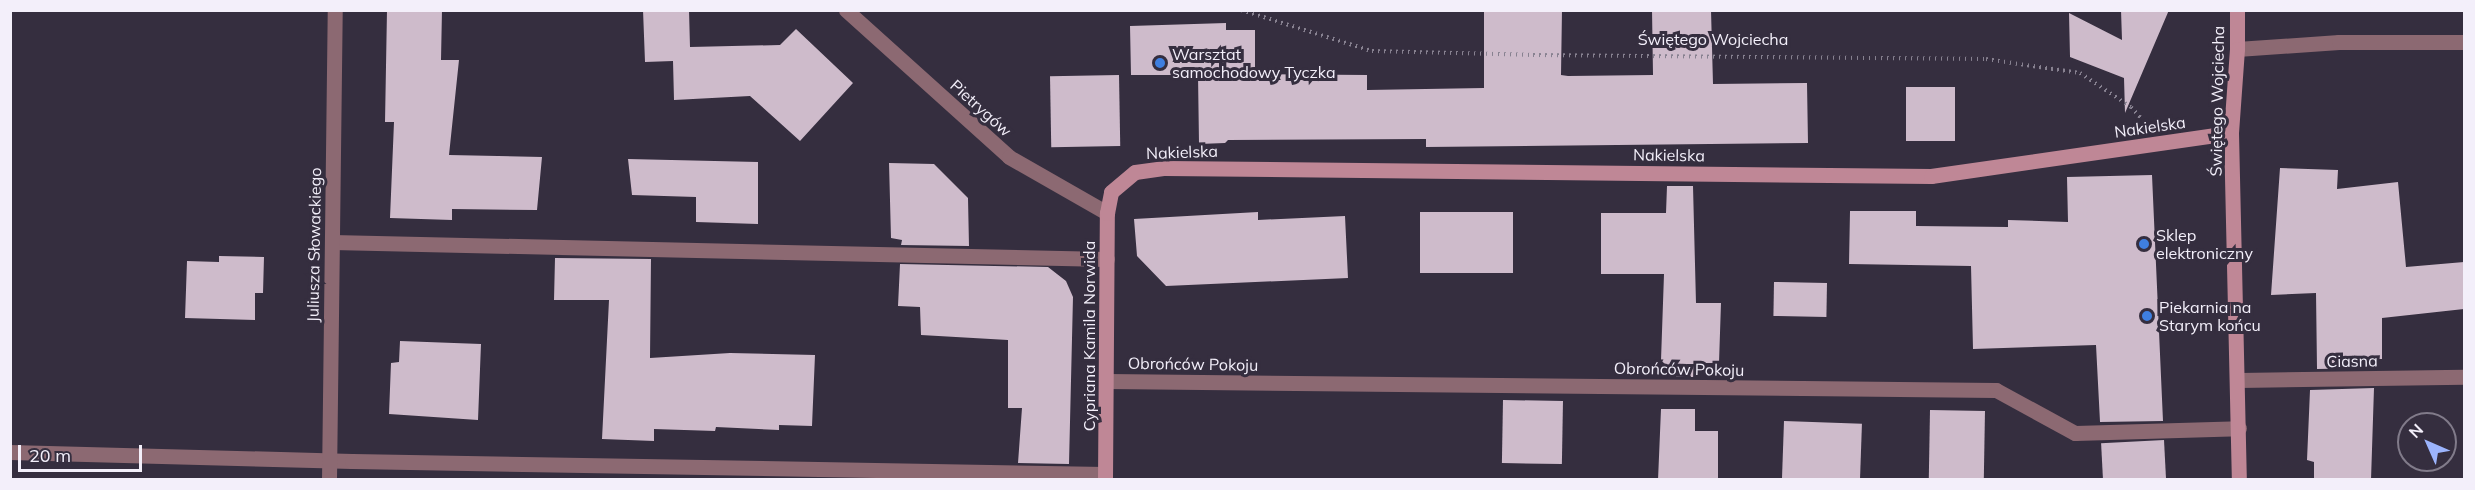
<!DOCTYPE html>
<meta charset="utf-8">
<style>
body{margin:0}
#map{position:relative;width:2475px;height:490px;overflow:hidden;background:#352e3f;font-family:Mulish,sans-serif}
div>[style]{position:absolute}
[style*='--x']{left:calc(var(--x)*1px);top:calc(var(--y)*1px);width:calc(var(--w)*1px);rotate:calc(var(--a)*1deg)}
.building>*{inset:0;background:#cebbcb;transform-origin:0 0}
.path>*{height:4px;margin-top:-2px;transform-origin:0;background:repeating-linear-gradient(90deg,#878190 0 1.5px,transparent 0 6px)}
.lane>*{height:15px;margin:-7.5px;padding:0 7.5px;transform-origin:7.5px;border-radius:7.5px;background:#8c6972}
.street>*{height:15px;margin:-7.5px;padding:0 7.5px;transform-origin:7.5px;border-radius:7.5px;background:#8c6972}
.secondary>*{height:15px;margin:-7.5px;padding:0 7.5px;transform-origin:7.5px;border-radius:7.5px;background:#bf8796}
.dots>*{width:16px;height:16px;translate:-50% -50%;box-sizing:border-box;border:3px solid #352e3f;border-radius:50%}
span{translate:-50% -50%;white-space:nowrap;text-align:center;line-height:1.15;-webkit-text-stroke:6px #352e3f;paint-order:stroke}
.street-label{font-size:16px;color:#f3effa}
.poi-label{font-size:16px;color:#f3effa}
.left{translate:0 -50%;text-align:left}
.frame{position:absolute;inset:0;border:12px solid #f3effa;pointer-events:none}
.north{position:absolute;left:2397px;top:412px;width:60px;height:60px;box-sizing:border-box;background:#352e3f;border:2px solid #817b8a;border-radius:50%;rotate:315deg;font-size:16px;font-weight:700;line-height:24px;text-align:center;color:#f3effa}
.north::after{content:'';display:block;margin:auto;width:21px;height:27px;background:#9cb4fd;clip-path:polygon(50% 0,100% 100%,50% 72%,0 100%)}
.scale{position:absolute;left:18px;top:445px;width:124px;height:27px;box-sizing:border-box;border:3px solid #f3effa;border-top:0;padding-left:8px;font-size:18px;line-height:21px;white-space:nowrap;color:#f3effa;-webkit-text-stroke:4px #352e3f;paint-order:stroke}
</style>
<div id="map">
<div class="building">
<div style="clip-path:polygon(387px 10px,442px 10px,441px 60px,459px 60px,449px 155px,542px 157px,537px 210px,452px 209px,452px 220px,390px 218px,394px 122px,385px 122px)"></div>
<div style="clip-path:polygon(643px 10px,689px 10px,690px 47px,780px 45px,796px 29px,853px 83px,800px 141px,750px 96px,674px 100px,673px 61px,645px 62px)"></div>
<div style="clip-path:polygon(1484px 10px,1562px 10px,1561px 75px,1568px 76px,1653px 75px,1652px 10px,1711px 10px,1713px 84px,1807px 83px,1808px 143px,1426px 147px,1426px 139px,1228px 140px,1225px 143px,1199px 144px,1198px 75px,1131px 75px,1130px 26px,1226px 23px,1226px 30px,1255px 30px,1255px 74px,1367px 75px,1367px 90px,1484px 88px)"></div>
<div style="clip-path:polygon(2121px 10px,2169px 10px,2125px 113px,2124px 78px,2070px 57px,2069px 13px,2122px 40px)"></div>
<div style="left:1119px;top:75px;width:71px;height:69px;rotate:89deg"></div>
<div style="left:1906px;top:87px;width:49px;height:54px"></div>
<div style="clip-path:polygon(628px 159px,758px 162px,758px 224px,696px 222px,696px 197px,632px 195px)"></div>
<div style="clip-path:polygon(889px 163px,934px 164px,968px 198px,969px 246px,901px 245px,902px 240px,891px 238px)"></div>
<div style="clip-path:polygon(2280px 168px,2338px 170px,2337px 189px,2398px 182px,2406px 267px,2464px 262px,2464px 309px,2382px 318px,2382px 359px,2375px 359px,2374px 368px,2317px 369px,2316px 293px,2271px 295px)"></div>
<div style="clip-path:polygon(2152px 175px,2163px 421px,2100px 422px,2096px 345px,1973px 349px,1971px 266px,1849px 264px,1850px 211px,1916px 211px,1916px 226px,2008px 227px,2008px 220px,2068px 222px,2067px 177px)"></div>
<div style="clip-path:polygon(1667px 186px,1693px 186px,1696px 303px,1721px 303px,1719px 363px,1695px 363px,1695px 377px,1677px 377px,1661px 360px,1664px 274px,1601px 274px,1601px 213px,1666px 213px)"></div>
<div style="clip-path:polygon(1258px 212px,1258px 220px,1345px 216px,1348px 278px,1166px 286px,1137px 256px,1134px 219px)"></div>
<div style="left:1420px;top:212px;width:93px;height:61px"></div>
<div style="clip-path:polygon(219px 256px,264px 257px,263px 293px,255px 293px,255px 320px,185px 318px,187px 261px,219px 262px)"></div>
<div style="clip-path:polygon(555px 258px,651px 259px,650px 358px,730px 353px,815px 355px,812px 426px,779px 425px,779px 430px,716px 427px,715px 431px,654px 429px,654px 441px,602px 439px,609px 300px,554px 300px)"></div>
<div style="clip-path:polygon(900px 264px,1048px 267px,1066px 281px,1073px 297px,1069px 464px,1018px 463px,1022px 408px,1008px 408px,1008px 340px,921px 335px,920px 307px,898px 306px)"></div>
<div style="left:1774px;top:282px;width:53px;height:34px;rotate:1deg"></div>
<div style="clip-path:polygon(400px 341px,481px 344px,478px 420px,389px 414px,391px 363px,399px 362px)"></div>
<div style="clip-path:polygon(2374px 388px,2371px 480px,2314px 480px,2314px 462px,2307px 460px,2310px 390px)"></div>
<div style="left:1503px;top:400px;width:60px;height:63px;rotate:1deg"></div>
<div style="clip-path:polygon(1661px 409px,1695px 409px,1695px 431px,1718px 431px,1718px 480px,1658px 480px)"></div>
<div style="left:1930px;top:410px;width:55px;height:70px;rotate:1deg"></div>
<div style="left:1784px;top:421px;width:78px;height:57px;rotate:2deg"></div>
<div style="left:2164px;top:440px;width:40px;height:63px;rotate:87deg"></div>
</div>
<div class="path">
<div style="--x:1241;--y:10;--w:137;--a:17.4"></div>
<div style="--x:1372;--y:51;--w:161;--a:1.4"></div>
<div style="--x:1533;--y:55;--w:453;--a:0.5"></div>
<div style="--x:1986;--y:59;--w:95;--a:8.5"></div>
<div style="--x:2080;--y:73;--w:61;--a:33.7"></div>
<div style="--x:2131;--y:107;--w:15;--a:48"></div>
</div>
<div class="lane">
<div style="--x:332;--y:242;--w:775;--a:1.26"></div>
<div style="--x:10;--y:452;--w:342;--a:1.5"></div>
<div style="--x:352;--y:461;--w:753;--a:0.99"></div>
</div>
<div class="street">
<div style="--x:846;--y:10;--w:219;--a:42"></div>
<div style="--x:1009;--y:157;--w:113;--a:29.7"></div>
<div style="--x:2237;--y:49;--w:102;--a:-3.9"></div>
<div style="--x:2339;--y:42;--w:125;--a:0"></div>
<div style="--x:2239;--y:380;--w:225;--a:-0.8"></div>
<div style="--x:1107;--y:381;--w:889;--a:0.58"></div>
<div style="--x:1996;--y:390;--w:90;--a:28.6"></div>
<div style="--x:2075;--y:433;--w:164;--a:-1.7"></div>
<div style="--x:329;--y:480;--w:470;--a:-89.3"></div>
</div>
<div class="secondary">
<div style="--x:2237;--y:10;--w:39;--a:90"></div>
<div style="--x:2237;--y:49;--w:84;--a:94.1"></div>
<div style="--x:2231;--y:133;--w:347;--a:88.7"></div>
<div style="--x:1105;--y:480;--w:267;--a:-89.6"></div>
<div style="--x:1107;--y:213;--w:21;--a:-79"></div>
<div style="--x:1111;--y:192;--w:31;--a:-40"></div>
<div style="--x:1135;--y:172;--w:30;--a:-8"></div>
<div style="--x:1165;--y:168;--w:766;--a:0.6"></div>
<div style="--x:1931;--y:176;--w:303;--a:-8.2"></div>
</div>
<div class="dots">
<div style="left:1160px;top:63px;background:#3f7fe0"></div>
<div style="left:2144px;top:244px;background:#3f7fe0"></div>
<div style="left:2147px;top:316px;background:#3f7fe0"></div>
</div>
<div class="street-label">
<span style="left:1713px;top:39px">Świętego Wojciecha</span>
<span style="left:2217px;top:101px;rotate:-89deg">Świętego Wojciecha</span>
<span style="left:981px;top:108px;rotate:42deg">Pietrygów</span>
<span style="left:2150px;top:127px;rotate:-8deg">Nakielska</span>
<span style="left:1182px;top:152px;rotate:-2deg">Nakielska</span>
<span style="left:1669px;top:155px;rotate:1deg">Nakielska</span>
<span style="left:314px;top:245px;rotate:-89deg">Juliusza Słowackiego</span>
<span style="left:1089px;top:336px;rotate:-90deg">Cypriana Kamila Norwida</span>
<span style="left:2352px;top:361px;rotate:-1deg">Ciasna</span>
<span style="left:1193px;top:364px;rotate:1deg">Obrońców Pokoju</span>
<span style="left:1679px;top:369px;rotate:1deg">Obrońców Pokoju</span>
</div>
<div class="poi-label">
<span class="left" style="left:1172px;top:63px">Warsztat<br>samochodowy Tyczka</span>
<span class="left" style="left:2156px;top:244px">Sklep<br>elektroniczny</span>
<span class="left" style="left:2159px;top:316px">Piekarnia na<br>Starym końcu</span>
</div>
<div class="frame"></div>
<div class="north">N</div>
<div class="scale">20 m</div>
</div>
